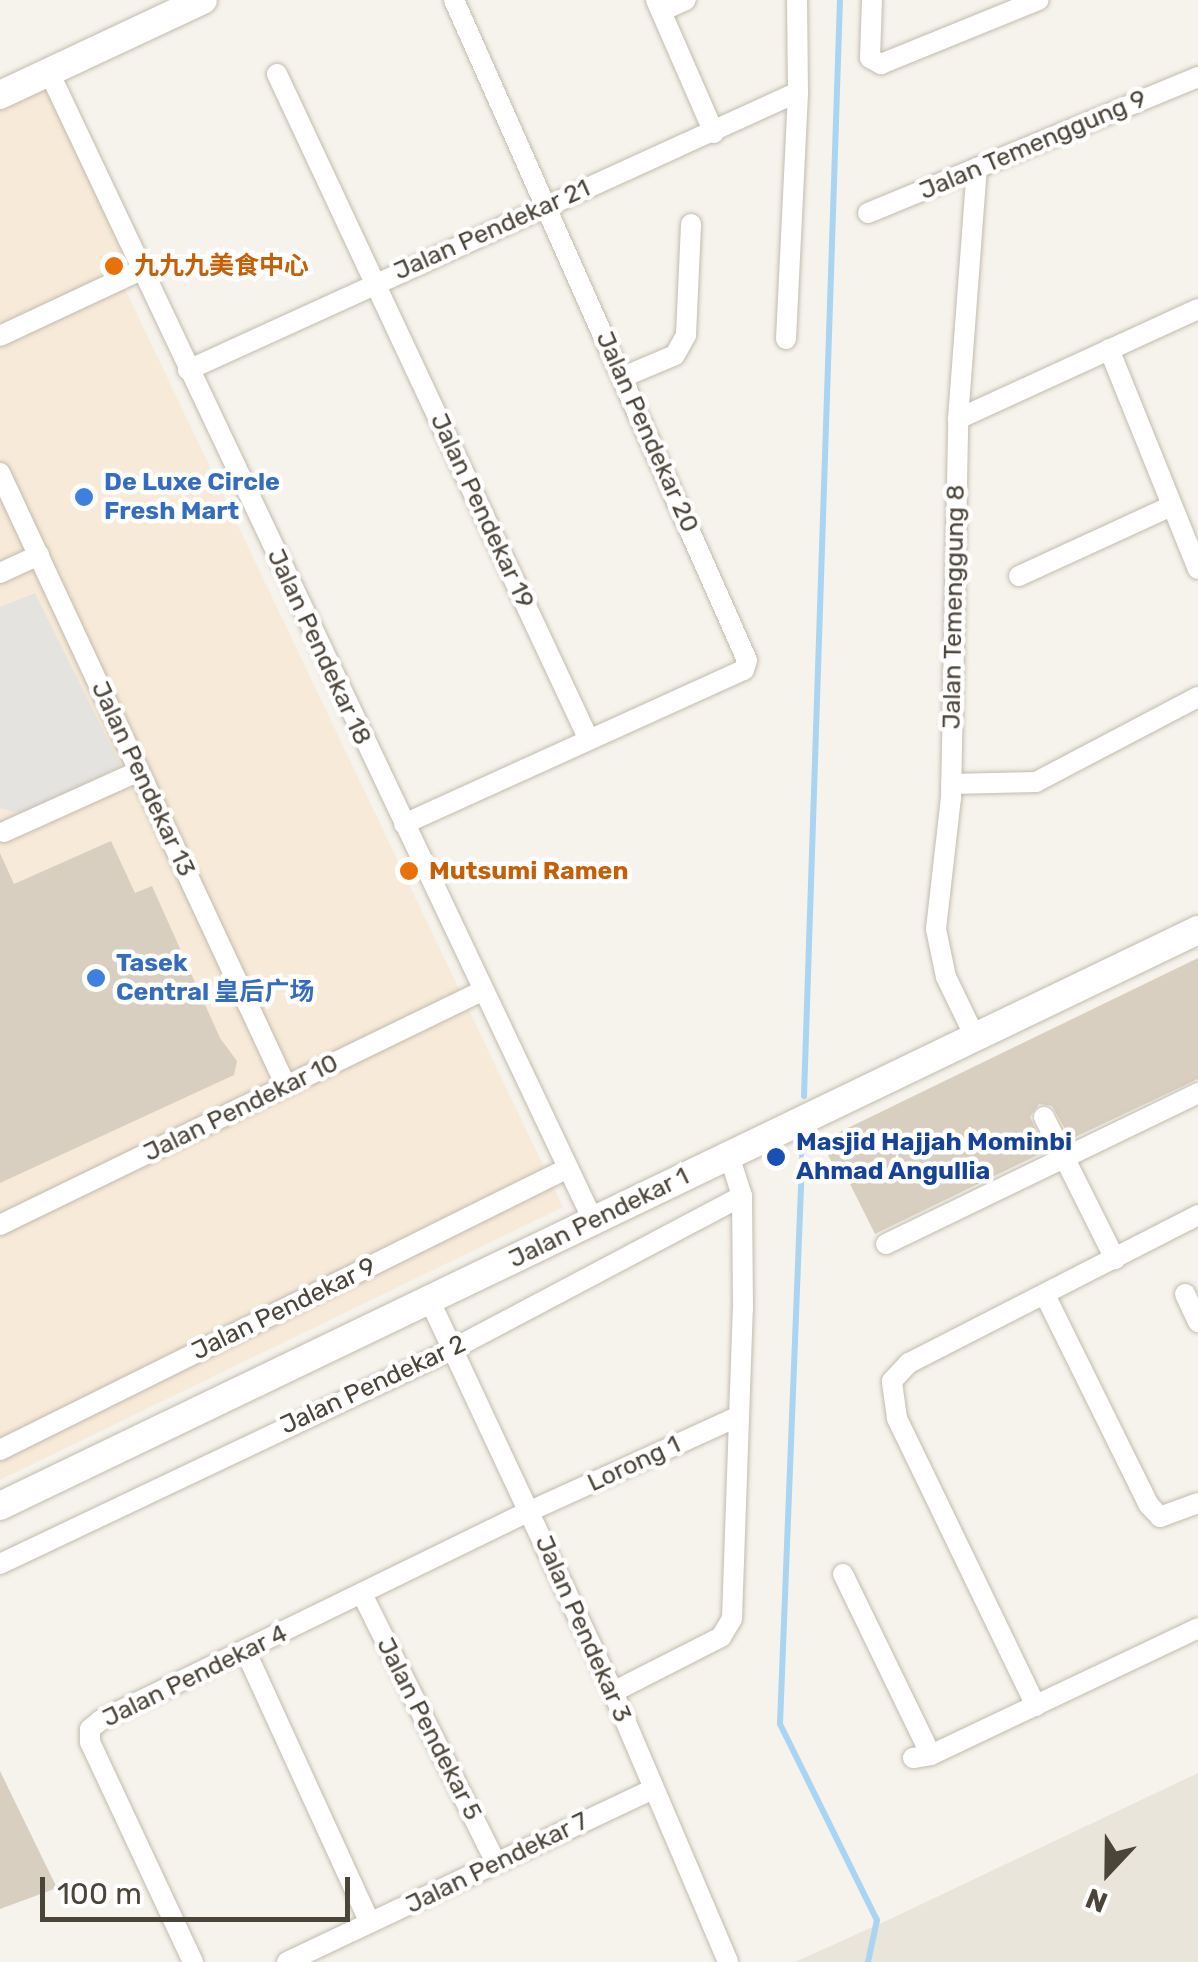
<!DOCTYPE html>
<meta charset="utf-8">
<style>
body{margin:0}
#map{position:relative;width:1198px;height:1962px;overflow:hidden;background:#f6f3ec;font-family:Rubik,"Noto Sans SC",sans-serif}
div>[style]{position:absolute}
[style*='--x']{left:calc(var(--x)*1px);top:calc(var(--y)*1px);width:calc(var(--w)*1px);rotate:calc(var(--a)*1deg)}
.residential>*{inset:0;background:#eae5da}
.commercial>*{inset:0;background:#f7ead8}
.parking>*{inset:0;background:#e5e3e0}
.stream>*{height:6px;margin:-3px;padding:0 3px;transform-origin:3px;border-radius:3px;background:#a9d4f2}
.building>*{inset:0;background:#d8cfc1}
.roads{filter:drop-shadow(0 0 2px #c2bbae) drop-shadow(0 0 2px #c2bbae)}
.minor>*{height:20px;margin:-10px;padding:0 10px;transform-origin:10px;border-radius:10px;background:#fff}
.tertiary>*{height:28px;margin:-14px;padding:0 14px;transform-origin:14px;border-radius:14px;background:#fff}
.dots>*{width:28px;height:28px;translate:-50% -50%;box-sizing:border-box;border:5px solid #fff;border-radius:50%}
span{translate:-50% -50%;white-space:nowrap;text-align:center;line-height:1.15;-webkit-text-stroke:9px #fff;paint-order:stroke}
.street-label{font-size:25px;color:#4b4439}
.food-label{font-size:25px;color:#c56008;font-weight:700}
.left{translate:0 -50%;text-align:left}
.shop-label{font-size:25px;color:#366cbe;font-weight:700}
.transit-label{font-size:25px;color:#164399;font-weight:700}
.north{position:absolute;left:1058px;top:1822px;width:100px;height:100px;-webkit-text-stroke:8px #fff;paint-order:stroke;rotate:202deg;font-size:28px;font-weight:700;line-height:40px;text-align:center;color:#4b4439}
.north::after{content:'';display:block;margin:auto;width:35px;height:45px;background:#4b4439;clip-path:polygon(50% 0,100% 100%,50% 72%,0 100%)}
.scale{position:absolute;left:40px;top:1877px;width:310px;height:45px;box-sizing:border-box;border:5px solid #4b4439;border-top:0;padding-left:12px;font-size:30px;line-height:35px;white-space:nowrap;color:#4b4439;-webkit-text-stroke:8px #fff;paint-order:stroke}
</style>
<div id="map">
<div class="residential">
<div style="clip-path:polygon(1198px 1773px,1198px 1962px,795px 1962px,888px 1920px)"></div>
</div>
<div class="commercial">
<div style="clip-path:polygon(47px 86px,131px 267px,0 326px,0 108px)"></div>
<div style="clip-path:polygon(125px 289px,563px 1207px,0 1480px,0 346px)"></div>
</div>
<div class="parking">
<div style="clip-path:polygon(35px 593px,121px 766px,22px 814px,0 808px,0 607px)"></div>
</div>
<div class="stream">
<div style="--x:804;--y:1096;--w:1097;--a:-88.12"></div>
<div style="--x:803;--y:1136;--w:588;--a:92.24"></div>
<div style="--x:780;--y:1724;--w:219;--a:63.7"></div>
<div style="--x:877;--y:1920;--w:43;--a:102.1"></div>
</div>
<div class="building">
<div style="clip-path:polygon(111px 841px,135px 893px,152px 886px,220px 1038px,237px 1061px,234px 1075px,0 1183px,0 853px,14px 884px)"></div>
<div style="clip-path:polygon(1198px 958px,1198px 1079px,1071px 1139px,1052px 1106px,1039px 1104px,1030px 1117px,1046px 1151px,875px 1234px,840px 1164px,834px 1167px,821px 1141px)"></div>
<div style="clip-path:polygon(0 1771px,57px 1888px,0 1909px)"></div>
</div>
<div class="roads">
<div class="minor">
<div style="--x:656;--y:0;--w:145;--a:66.4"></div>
<div style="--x:872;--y:0;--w:58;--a:92"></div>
<div style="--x:870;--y:58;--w:13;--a:29"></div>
<div style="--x:881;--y:64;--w:170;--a:-22.1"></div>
<div style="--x:661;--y:11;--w:27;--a:-24"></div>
<div style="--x:49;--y:72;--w:1270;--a:64.65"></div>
<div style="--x:277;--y:74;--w:733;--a:64.9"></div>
<div style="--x:868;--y:213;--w:357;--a:-22.4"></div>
<div style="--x:0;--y:336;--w:156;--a:-25.1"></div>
<div style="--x:786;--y:339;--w:247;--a:-87.2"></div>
<div style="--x:798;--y:92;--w:92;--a:-90.6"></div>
<div style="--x:1109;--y:349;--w:237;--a:68"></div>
<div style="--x:188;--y:370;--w:670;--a:-24.5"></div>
<div style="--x:623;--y:377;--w:56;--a:-22.9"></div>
<div style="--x:675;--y:355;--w:23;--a:-61"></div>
<div style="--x:686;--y:335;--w:111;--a:-87.4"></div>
<div style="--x:958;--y:419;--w:264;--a:-24.6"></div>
<div style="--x:0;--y:473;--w:676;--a:64.99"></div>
<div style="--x:0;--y:573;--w:43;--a:-24.8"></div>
<div style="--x:1019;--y:576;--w:165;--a:-24.7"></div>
<div style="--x:951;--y:784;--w:85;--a:-1.3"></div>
<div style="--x:1036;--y:782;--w:183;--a:-27.7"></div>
<div style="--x:404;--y:824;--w:373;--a:-24.4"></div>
<div style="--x:744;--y:670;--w:10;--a:-73"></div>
<div style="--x:747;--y:660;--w:722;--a:-113.94"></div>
<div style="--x:4;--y:832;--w:148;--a:-24.3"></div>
<div style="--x:975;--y:1037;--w:67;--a:-115.8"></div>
<div style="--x:946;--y:977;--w:49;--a:-101.8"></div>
<div style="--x:936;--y:929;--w:132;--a:-83.5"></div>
<div style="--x:951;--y:798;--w:379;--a:-88.9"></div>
<div style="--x:958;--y:419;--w:252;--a:-85.7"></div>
<div style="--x:1044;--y:1117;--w:159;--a:63.4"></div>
<div style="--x:0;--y:1225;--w:536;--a:-25.9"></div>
<div style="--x:886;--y:1244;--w:347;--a:-25.8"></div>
<div style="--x:1185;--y:1294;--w:31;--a:65"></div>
<div style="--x:1045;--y:1295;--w:234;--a:63.7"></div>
<div style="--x:1149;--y:1505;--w:16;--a:47"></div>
<div style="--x:1160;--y:1517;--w:40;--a:-20.2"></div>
<div style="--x:429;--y:1299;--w:434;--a:64.9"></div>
<div style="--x:613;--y:1692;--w:293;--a:66.9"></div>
<div style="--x:0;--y:1450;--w:634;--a:-26.4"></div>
<div style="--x:0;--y:1564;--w:501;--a:-25.39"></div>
<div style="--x:453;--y:1349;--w:327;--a:-27.9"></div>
<div style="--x:843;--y:1574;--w:201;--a:64.1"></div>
<div style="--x:362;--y:1594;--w:301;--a:63.5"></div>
<div style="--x:245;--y:1650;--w:300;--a:65.4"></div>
<div style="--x:613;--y:1692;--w:121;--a:-27"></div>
<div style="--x:721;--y:1637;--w:21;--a:-59"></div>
<div style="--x:732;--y:1619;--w:310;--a:-88"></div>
<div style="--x:743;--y:1309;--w:113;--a:-90.5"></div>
<div style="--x:742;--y:1196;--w:43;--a:-107.6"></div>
<div style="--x:1036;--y:1706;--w:320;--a:-115.8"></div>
<div style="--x:897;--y:1418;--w:37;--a:-98"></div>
<div style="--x:892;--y:1381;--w:25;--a:-47"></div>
<div style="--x:909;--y:1363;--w:325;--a:-27.1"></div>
<div style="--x:913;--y:1758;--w:18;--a:-9"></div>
<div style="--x:931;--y:1755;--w:296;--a:-25.4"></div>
<div style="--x:193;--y:1962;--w:243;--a:-115.1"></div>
<div style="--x:90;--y:1742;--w:13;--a:-90"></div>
<div style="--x:90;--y:1729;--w:14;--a:-39"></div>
<div style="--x:101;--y:1720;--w:477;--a:-26"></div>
<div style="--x:530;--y:1511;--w:227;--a:-24.4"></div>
<div style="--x:287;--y:1962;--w:405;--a:-25.3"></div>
</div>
<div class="tertiary">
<div style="--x:0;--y:95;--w:224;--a:-25.1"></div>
<div style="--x:0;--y:1506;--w:1329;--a:-25.68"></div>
</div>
</div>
<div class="dots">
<div style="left:114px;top:266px;background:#e8710a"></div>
<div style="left:84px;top:497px;background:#3f7fe0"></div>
<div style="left:409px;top:871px;background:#e8710a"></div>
<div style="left:96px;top:978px;background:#3f7fe0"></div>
<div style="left:776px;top:1157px;background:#1a4fb4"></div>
</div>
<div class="street-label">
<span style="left:1033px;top:145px;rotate:-23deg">Jalan Temenggung 9</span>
<span style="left:492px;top:230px;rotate:-24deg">Jalan Pendekar 21</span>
<span style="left:647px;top:432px;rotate:66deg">Jalan Pendekar 20</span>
<span style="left:482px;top:511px;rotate:65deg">Jalan Pendekar 19</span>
<span style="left:954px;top:607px;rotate:-89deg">Jalan Temenggung 8</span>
<span style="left:319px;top:647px;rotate:65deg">Jalan Pendekar 18</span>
<span style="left:143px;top:779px;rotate:65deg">Jalan Pendekar 13</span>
<span style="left:241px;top:1108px;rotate:-26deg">Jalan Pendekar 10</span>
<span style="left:599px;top:1218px;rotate:-26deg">Jalan Pendekar 1</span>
<span style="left:284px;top:1309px;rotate:-26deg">Jalan Pendekar 9</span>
<span style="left:373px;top:1385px;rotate:-25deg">Jalan Pendekar 2</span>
<span style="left:634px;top:1464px;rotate:-25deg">Lorong 1</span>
<span style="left:583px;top:1629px;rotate:66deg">Jalan Pendekar 3</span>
<span style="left:195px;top:1676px;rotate:-26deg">Jalan Pendekar 4</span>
<span style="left:429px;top:1729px;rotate:63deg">Jalan Pendekar 5</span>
<span style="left:497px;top:1863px;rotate:-26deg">Jalan Pendekar 7</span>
</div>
<div class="food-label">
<span class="left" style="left:134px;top:266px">九九九美食中心</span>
<span class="left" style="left:429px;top:871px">Mutsumi Ramen</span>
</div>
<div class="shop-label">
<span class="left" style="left:104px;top:497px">De Luxe Circle<br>Fresh Mart</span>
<span class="left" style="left:116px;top:978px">Tasek<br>Central 皇后广场</span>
</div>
<div class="transit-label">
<span class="left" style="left:796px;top:1157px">Masjid Hajjah Mominbi<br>Ahmad Angullia</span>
</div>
<div class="north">N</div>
<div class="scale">100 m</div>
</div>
